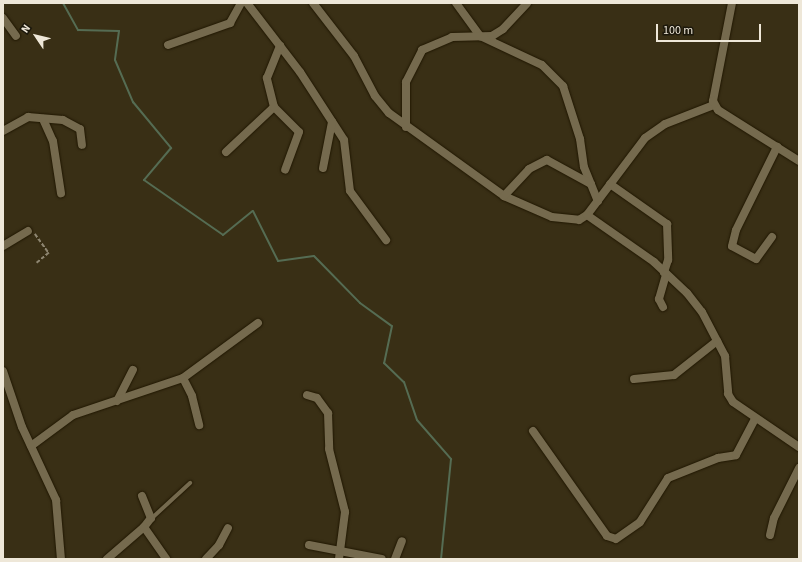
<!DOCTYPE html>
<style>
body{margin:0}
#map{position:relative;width:802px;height:562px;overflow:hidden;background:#392f15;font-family:"Source Sans 3",sans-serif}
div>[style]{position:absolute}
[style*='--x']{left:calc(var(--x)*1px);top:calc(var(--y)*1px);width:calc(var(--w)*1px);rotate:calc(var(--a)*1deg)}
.stream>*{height:2px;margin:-1px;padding:0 1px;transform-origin:1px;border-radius:1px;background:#556c53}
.path>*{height:1.5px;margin-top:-0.75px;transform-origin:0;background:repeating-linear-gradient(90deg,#8e8671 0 4px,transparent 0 6px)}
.roads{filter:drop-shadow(0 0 1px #201700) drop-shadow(0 0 1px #201700)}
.lane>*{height:4px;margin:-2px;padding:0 2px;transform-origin:2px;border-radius:2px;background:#756a4e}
.street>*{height:8px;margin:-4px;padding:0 4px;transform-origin:4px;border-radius:4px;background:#756a4e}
span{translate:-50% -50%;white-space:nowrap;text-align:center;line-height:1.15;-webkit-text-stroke:4px #1c180c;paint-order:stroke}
.frame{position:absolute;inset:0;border:4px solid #eee7d8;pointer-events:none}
.north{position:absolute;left:16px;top:16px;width:40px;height:40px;-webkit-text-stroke:3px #1c180c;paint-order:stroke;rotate:305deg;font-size:11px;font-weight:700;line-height:16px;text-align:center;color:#eee7d8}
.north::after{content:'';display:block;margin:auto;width:14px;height:18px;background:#eee7d8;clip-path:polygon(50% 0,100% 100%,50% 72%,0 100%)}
.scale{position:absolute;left:656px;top:24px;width:105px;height:18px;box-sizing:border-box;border:2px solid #eee7d8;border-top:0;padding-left:5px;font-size:12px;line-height:14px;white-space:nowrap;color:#eee7d8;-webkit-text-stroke:3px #1c180c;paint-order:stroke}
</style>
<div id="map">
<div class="stream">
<div style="--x:63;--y:3;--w:31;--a:61"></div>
<div style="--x:78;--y:30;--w:41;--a:1.4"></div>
<div style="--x:119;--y:31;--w:29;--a:98"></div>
<div style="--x:115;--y:60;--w:46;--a:66.8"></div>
<div style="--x:133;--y:102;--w:60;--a:50.4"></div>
<div style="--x:171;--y:148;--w:42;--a:130.2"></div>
<div style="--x:144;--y:180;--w:96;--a:34.8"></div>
<div style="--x:223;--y:235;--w:38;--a:-39"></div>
<div style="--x:253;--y:211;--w:56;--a:63.4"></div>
<div style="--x:278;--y:261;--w:36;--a:-8"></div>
<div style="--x:314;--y:256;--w:66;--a:45.6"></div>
<div style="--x:360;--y:303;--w:39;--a:36"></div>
<div style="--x:392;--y:326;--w:38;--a:102"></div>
<div style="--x:384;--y:363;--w:28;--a:44"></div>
<div style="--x:404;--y:382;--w:40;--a:71.1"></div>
<div style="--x:417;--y:420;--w:52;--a:48.9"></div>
<div style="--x:451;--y:459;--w:100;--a:95.7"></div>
</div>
<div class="path">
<div style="--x:35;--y:234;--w:24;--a:54"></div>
<div style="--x:49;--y:253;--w:16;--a:140"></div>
</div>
<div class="roads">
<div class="lane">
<div style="--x:152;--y:518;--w:52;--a:-42.6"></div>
</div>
<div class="street">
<div style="--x:247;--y:3;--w:87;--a:52.5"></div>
<div style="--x:300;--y:72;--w:81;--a:57.1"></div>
<div style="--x:344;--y:140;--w:51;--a:83.3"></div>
<div style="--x:350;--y:191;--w:61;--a:53.7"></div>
<div style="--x:313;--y:3;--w:67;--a:52.3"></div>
<div style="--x:354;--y:56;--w:45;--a:62.3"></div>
<div style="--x:375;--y:96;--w:22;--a:51"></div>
<div style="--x:389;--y:113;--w:142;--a:35.8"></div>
<div style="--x:504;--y:196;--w:52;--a:23.6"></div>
<div style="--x:552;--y:217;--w:27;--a:6"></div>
<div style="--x:579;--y:220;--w:9;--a:-32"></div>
<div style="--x:587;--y:215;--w:96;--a:-53"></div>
<div style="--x:645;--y:138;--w:24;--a:-35"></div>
<div style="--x:665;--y:124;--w:53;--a:-21.2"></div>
<div style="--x:456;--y:3;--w:41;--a:54"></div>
<div style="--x:480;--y:36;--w:68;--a:25.1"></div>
<div style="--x:542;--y:65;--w:30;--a:45"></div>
<div style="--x:563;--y:86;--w:56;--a:72.2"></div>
<div style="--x:580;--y:139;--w:28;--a:82"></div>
<div style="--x:584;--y:167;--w:37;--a:68"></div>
<div style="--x:732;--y:3;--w:100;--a:101"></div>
<div style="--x:713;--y:101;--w:10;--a:61"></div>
<div style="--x:718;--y:110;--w:96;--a:32.2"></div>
<div style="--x:3;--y:18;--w:22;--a:54"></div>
<div style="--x:168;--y:45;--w:66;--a:-19.5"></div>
<div style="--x:230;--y:23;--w:23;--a:-61"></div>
<div style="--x:274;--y:107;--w:35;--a:45"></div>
<div style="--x:299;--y:132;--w:40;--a:110.2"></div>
<div style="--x:43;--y:119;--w:24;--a:66"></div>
<div style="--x:53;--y:141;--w:53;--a:81.3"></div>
<div style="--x:406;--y:127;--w:45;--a:-90"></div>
<div style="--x:406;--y:82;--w:36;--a:-63"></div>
<div style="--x:422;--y:50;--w:33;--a:-23"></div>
<div style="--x:452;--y:37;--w:40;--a:-1.4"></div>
<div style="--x:492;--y:36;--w:13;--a:-32"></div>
<div style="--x:503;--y:29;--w:35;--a:-47"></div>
<div style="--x:3;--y:131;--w:29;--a:-29"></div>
<div style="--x:28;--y:117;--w:35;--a:5"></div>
<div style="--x:63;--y:120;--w:19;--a:28"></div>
<div style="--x:80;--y:129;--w:16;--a:83"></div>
<div style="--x:226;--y:152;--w:66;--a:-43.2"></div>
<div style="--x:274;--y:107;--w:30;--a:-104"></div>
<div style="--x:267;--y:78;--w:35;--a:-68"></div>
<div style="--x:323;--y:168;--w:47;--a:-78.9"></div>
<div style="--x:610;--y:184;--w:70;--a:35.1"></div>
<div style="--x:667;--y:224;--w:36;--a:88"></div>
<div style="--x:668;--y:260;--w:13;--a:108"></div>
<div style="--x:504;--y:196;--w:37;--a:-47"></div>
<div style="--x:529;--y:169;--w:20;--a:-27"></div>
<div style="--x:547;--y:160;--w:50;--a:28.6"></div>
<div style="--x:587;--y:215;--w:82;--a:35"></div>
<div style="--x:654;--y:262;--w:45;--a:43.2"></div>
<div style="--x:687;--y:293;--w:24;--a:52"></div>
<div style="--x:702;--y:312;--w:50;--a:62.4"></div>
<div style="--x:725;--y:356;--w:38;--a:85"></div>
<div style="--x:728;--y:394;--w:9;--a:58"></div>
<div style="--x:733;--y:402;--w:80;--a:34.3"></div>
<div style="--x:772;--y:237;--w:27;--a:126"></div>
<div style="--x:756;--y:259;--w:27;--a:-152"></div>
<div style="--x:732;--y:246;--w:16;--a:-76"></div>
<div style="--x:736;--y:230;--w:93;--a:-63.7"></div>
<div style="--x:3;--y:246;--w:29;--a:-31"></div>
<div style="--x:663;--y:307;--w:9;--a:-117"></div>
<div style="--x:659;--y:299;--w:26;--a:-74"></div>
<div style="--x:3;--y:371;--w:59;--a:71.3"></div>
<div style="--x:22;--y:427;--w:81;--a:65"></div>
<div style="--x:56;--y:500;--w:59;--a:85.2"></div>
<div style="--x:183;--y:378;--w:93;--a:-36.3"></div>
<div style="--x:634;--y:379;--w:40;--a:-5.7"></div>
<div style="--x:674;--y:375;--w:55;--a:-38.3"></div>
<div style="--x:307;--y:395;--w:10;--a:17"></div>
<div style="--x:317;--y:398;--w:19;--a:54"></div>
<div style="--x:328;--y:413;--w:36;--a:88"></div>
<div style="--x:329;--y:449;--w:65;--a:75.7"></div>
<div style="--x:345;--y:512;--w:47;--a:97.3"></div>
<div style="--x:117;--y:401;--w:35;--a:-63"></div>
<div style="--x:533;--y:431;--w:128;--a:54.8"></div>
<div style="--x:607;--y:536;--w:9;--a:18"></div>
<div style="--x:616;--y:539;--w:29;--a:-35"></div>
<div style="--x:640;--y:522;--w:52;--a:-57.5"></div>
<div style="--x:668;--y:478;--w:54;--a:-21.8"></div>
<div style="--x:718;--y:458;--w:18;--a:-9"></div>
<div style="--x:736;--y:455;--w:41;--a:-62.2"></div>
<div style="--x:31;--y:446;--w:52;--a:-36.4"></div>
<div style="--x:73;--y:415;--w:116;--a:-18.6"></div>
<div style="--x:183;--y:378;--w:20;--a:63"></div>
<div style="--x:192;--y:396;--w:30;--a:76"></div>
<div style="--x:142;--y:496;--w:24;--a:68"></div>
<div style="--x:151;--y:518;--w:11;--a:128"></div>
<div style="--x:770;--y:535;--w:17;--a:-77"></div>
<div style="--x:774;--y:518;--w:56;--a:-63.4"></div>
<div style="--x:309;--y:545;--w:74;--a:10.9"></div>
<div style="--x:107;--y:559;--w:49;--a:-40.9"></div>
<div style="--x:144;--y:527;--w:39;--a:55"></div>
<div style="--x:206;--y:559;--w:19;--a:-47"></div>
<div style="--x:219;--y:545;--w:19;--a:-62"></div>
<div style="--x:395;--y:559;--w:19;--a:-69"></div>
</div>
</div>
<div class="frame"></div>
<div class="north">N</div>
<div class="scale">100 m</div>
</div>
